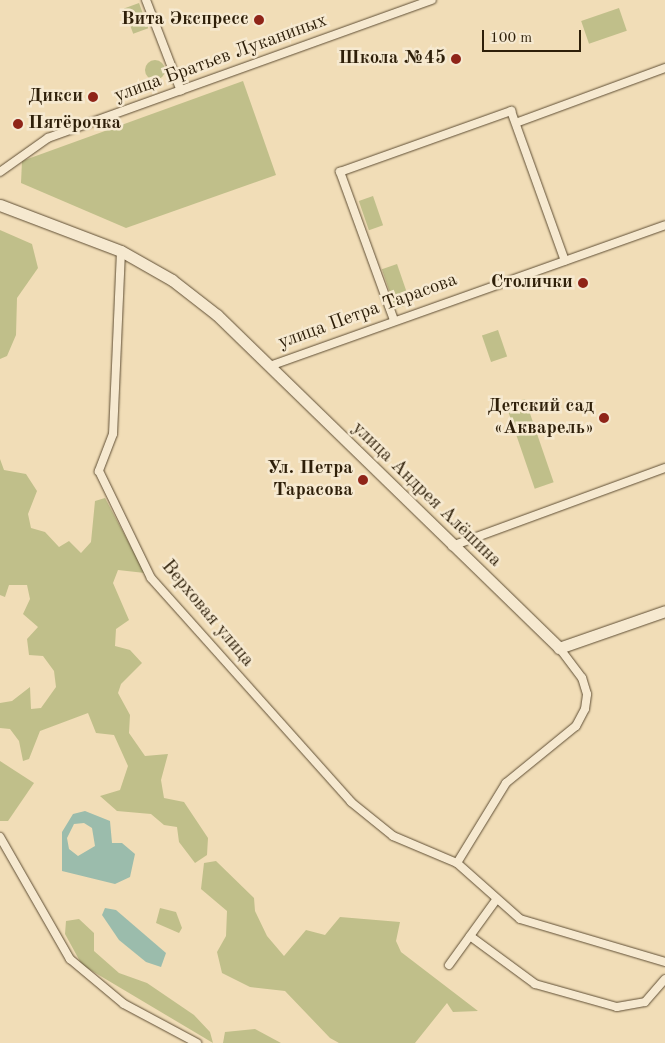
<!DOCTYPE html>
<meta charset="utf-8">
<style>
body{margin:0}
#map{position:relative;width:665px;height:1043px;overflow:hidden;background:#f1ddb7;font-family:"Old Standard TT",serif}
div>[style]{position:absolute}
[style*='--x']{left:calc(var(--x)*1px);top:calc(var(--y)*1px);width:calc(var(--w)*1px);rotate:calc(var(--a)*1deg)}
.green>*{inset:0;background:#c0bf8a;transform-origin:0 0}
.round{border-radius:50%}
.water>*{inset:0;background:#9bbcac}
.roads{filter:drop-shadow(0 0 1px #5f4e34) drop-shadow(0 0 1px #5f4e34)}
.street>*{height:8px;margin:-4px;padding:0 4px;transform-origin:4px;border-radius:4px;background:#f6e9d0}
.secondary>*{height:11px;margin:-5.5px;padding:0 5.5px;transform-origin:5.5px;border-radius:5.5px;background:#f6e9d0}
.dots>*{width:14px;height:14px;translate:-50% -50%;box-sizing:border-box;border:2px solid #f6e9d0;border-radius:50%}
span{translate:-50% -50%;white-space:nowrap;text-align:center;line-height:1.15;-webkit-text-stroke:5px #f6e9d0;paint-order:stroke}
.poi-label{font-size:19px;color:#2e1f09;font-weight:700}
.right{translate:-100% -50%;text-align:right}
.left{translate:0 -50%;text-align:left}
.street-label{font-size:19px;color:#2e1f09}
.scale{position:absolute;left:482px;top:30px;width:99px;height:22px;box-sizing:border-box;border:2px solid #2e1f09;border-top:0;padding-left:6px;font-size:15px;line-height:18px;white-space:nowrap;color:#2e1f09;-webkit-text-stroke:4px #f6e9d0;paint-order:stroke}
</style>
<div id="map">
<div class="green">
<div style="left:139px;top:3px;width:27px;height:16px;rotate:70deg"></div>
<div style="left:619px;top:8px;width:24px;height:40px;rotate:71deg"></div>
<div class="round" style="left:145px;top:60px;width:20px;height:20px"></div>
<div style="clip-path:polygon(243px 81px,276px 175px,126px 228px,21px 183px,22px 161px)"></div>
<div style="left:373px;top:196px;width:31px;height:15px;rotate:71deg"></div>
<div style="clip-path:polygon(0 230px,32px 244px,38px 268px,17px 298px,16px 335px,7px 356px,0 359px)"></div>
<div style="left:397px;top:264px;width:42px;height:16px;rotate:71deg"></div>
<div style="left:498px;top:330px;width:28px;height:17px;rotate:71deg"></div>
<div style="left:525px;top:399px;width:88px;height:20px;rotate:71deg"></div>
<div style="clip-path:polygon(0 459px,4px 470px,26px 474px,37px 491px,28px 514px,31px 528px,45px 532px,59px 547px,69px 541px,81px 553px,91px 542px,95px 501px,105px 498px,145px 573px,118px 570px,113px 583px,129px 620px,116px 629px,115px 646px,130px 650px,142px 663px,121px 684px,118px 693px,130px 715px,129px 733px,145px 756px,168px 754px,161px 780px,164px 798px,184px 802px,208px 838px,207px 855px,195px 863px,179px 842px,177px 827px,164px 825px,151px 814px,117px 811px,100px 796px,120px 790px,128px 766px,114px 735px,96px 733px,88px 713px,40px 731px,29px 759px,23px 761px,19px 741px,10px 729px,0 728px,0 703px,12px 701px,30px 687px,31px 709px,41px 708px,56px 687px,54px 671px,43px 656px,29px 655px,27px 639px,38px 627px,23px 614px,30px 599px,27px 585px,9px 585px,5px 597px,0 595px)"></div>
<div style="clip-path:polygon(0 761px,34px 783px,8px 821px,0 821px)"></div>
<div style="clip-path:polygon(216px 861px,254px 898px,255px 911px,267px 936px,284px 956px,306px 930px,325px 935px,340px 917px,400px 922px,396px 941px,401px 952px,478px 1011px,453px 1012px,447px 1003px,415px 1043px,339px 1043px,330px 1038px,285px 991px,250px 987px,222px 973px,217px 952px,226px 936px,227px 911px,201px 889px,204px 863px)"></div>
<div style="clip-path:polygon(160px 908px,176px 912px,182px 928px,179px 933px,156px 923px)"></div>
<div style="clip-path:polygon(79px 919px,94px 933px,94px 951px,119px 973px,147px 983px,194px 1015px,210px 1032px,213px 1043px,82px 965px,65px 934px,66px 921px)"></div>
<div style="clip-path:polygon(255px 1029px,281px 1043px,223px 1043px,225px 1032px)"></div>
</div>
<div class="water">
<div style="clip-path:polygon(evenodd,85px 811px,110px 821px,112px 843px,122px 843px,135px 854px,130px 877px,115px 884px,62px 871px,62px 832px,73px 814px,85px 811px,84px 823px,92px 828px,95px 846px,78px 856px,69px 849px,67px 838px,74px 824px,84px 823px)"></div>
<div style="clip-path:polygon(105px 908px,116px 910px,166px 953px,161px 967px,146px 962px,119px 940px,102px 915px)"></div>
</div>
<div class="roads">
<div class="street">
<div style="--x:146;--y:0;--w:97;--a:69"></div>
<div style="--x:518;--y:122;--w:157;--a:-20.2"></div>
<div style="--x:0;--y:172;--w:59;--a:-35.3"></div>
<div style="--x:48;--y:138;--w:408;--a:-19.8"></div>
<div style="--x:121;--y:251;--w:183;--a:92.5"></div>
<div style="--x:113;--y:434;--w:40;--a:111"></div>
<div style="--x:99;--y:471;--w:119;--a:64.1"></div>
<div style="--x:151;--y:578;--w:300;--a:48.2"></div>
<div style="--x:351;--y:802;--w:54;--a:39"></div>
<div style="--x:393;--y:836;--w:69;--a:22.9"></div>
<div style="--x:457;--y:863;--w:84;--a:41.6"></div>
<div style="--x:520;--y:919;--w:151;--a:16.5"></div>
<div style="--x:394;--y:320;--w:158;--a:-110"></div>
<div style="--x:340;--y:172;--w:182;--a:-19.6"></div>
<div style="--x:511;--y:111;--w:159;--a:70.2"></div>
<div style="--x:270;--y:366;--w:419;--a:-19.6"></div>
<div style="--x:452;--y:546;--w:227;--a:-20.1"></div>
<div style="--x:0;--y:837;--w:141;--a:60.2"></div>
<div style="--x:70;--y:959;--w:70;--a:39.8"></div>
<div style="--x:124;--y:1004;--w:83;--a:28.1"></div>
<div style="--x:457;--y:863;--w:94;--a:-58.5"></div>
<div style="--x:506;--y:783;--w:90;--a:-39.2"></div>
<div style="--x:576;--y:726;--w:19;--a:-62"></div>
<div style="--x:585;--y:709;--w:15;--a:-82"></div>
<div style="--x:587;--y:694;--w:17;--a:-107"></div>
<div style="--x:582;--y:678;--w:38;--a:-127"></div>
<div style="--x:470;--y:936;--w:81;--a:36.4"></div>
<div style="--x:535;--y:984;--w:85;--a:15.7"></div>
<div style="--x:617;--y:1007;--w:28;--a:-10"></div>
<div style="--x:645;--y:1002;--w:30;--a:-49"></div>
<div style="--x:449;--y:965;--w:80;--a:-54.1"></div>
</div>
<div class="secondary">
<div style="--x:0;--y:205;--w:129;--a:20.8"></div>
<div style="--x:121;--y:251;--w:59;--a:29.6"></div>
<div style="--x:172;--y:280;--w:57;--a:37.9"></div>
<div style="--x:217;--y:315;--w:477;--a:44.2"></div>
<div style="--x:559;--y:648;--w:112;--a:-19.2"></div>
</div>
</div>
<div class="dots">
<div style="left:259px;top:20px;background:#8f2418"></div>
<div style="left:456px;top:59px;background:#8f2418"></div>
<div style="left:93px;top:97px;background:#8f2418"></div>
<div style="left:18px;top:124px;background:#8f2418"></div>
<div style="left:583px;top:283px;background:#8f2418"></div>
<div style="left:604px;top:418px;background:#8f2418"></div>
<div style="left:363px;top:480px;background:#8f2418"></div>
</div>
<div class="poi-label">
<span class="right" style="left:249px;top:20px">Вита Экспресс</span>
<span class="right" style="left:446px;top:59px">Школа №45</span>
<span class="right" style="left:83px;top:97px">Дикси</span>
<span class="left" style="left:28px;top:124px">Пятёрочка</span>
<span class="right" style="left:573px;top:283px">Столички</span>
<span class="right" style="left:594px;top:418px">Детский сад<br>«Акварель»</span>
<span class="right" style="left:353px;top:480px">Ул. Петра<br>Тарасова</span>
</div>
<div class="street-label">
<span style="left:221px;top:59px;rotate:-20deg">улица Братьев Луканиных</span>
<span style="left:368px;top:312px;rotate:-20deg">улица Петра Тарасова</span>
<span style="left:426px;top:495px;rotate:44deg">улица Андрея Алёшина</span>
<span style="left:207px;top:614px;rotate:50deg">Верховая улица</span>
</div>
<div class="scale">100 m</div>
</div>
